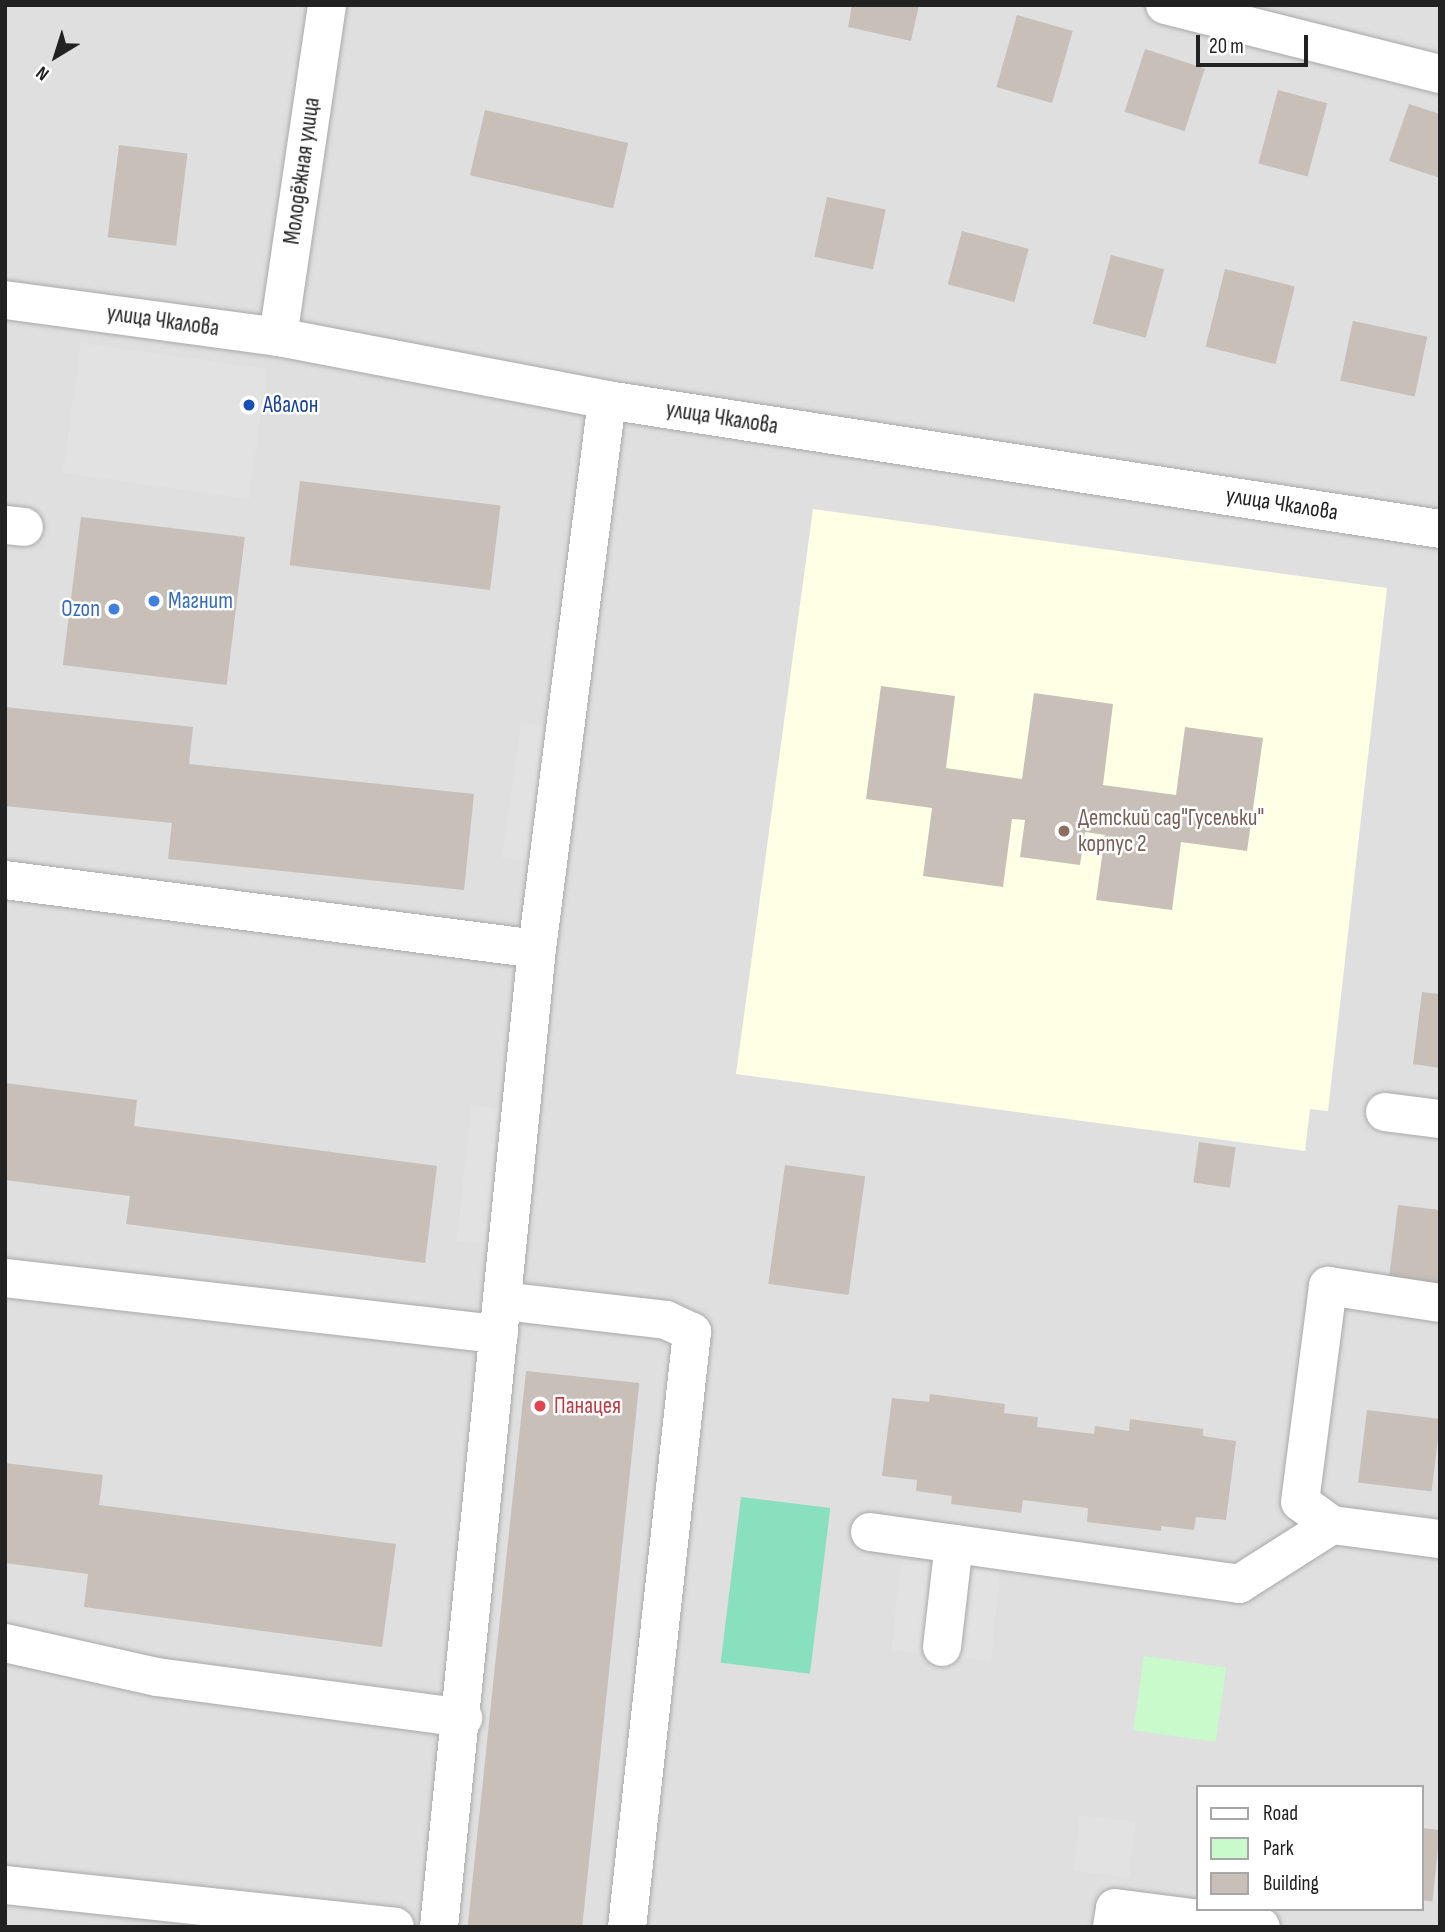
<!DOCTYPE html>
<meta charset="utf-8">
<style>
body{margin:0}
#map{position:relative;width:1445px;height:1932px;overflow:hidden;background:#f2efe9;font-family:"Sofia Sans Condensed",sans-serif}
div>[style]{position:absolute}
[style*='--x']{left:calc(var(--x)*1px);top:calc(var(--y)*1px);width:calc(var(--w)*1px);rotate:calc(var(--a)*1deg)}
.residential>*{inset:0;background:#e0dfdf}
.education>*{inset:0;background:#ffffe5}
.park>*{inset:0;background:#c8facc;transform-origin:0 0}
.pitch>*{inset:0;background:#88e0be;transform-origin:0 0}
.parking>*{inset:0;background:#e2e2e2;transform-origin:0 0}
.building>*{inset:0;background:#c7bfb8;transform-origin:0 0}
.roads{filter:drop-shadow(0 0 2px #a9a9a9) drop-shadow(0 0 2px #a9a9a9)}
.minor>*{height:38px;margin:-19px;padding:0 19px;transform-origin:19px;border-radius:19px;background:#fff}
.dots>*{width:19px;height:19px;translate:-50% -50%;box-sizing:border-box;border:4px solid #fff;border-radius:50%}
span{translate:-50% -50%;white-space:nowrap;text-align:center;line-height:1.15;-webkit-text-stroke:5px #fff;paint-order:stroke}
.street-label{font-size:23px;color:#222}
.transit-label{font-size:23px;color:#164399}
.left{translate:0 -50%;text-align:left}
.shop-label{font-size:23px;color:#366cbe}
.right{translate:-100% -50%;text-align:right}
.education-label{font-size:23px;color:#785e54}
.health-label{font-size:23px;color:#be3a42}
.frame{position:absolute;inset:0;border:7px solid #222;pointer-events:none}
.legend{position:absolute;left:1196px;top:1785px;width:228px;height:126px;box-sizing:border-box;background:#fff;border:2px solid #a7a7a7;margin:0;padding:9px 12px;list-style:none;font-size:21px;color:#222}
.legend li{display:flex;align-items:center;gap:14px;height:35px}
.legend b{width:35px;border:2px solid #a7a7a7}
.north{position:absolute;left:21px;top:21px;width:70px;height:70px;-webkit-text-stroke:5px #fff;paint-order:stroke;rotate:218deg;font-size:19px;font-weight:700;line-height:28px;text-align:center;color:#222}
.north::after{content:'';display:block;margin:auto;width:24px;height:32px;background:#222;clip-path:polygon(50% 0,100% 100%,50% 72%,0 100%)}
.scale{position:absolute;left:1196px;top:35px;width:112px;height:32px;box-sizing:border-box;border:4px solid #222;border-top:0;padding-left:9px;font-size:21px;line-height:24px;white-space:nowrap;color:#222;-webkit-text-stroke:5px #fff;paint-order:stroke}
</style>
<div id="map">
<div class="residential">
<div style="clip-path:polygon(evenodd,5px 5px,1440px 5px,1440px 1927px,5px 1927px,5px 5px,1198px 1787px,1422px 1787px,1422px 1909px,1198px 1909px,1198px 1787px)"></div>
</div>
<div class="education">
<div style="clip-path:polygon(813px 509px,1387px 588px,1328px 1111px,1310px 1109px,1305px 1151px,736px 1074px)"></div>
</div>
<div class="park">
<div style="left:1144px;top:1656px;width:83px;height:75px;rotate:8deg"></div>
</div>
<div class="pitch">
<div style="left:741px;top:1497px;width:90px;height:167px;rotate:7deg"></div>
</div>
<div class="parking">
<div style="left:81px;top:343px;width:188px;height:131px;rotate:8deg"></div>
<div style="left:521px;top:723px;width:30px;height:136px;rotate:8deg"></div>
<div style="left:471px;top:1106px;width:31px;height:136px;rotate:6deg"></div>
<div style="left:901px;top:1559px;width:100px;height:92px;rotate:6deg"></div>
<div style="left:1080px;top:1815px;width:56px;height:56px;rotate:7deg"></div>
</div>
<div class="building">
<div style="clip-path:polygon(852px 5px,919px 5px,911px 41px,848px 27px)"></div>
<div style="left:1017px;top:15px;width:58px;height:75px;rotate:16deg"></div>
<div style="left:1145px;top:49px;width:63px;height:66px;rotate:18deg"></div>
<div style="left:1278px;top:90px;width:51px;height:76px;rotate:15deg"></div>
<div style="clip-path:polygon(1409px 104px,1440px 114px,1440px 178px,1389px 161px)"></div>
<div style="left:485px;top:110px;width:147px;height:67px;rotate:13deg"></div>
<div style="left:119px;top:145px;width:69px;height:93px;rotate:7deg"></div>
<div style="left:827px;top:197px;width:60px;height:61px;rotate:12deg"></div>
<div style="left:962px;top:231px;width:69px;height:55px;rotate:15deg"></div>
<div style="left:1111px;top:255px;width:55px;height:71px;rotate:15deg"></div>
<div style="left:1225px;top:269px;width:72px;height:80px;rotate:14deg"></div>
<div style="left:1353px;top:321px;width:76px;height:61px;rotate:12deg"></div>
<div style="left:300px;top:481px;width:202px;height:85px;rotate:7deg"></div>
<div style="left:81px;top:517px;width:165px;height:149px;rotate:7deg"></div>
<div style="clip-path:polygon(881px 686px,955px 696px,946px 768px,1022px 779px,1034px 693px,1113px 704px,1103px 785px,1176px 795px,1185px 727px,1263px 738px,1247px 851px,1181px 842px,1172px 910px,1096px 900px,1105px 835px,1085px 832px,1080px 865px,1020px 857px,1025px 820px,1012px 819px,1003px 887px,923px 876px,932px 808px,866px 799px)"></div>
<div style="clip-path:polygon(5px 707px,193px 727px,189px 764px,474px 794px,464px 890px,168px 859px,172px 823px,5px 806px)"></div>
<div style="clip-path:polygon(1422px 992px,1440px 994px,1440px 1068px,1413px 1064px)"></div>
<div style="clip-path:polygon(5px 1083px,137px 1100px,134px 1126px,437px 1166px,425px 1263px,126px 1224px,130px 1196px,5px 1180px)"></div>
<div style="left:1199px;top:1142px;width:37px;height:41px;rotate:8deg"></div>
<div style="left:785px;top:1165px;width:81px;height:120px;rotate:8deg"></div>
<div style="clip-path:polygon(1398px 1205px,1440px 1210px,1440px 1284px,1389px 1278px)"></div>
<div style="left:526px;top:1371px;width:114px;height:559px;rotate:6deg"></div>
<div style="clip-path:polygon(930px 1394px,1005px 1404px,1004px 1413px,1038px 1417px,1037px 1427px,1094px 1434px,1095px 1426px,1129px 1431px,1130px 1419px,1203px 1429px,1203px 1436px,1236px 1441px,1226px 1520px,1196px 1517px,1194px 1530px,1161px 1526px,1161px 1531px,1087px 1522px,1088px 1508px,1023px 1500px,1021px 1513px,951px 1504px,952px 1496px,916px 1491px,917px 1480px,882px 1476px,892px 1398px,929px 1402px)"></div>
<div style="left:1367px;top:1410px;width:74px;height:73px;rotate:7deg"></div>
<div style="clip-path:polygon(5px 1463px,103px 1475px,99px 1505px,396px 1544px,382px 1647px,84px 1607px,88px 1574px,5px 1563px)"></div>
<div style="left:1422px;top:1828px;width:18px;height:72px;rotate:6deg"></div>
</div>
<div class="roads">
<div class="minor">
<div style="--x:1165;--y:5;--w:284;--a:14.1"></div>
<div style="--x:5;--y:300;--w:275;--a:7.7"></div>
<div style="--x:278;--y:337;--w:335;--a:10.8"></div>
<div style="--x:607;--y:400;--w:843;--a:8.8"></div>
<div style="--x:278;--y:337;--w:336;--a:-81.6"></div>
<div style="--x:5;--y:525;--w:19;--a:6"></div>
<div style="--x:5;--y:880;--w:536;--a:7.39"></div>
<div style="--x:1385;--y:1112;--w:55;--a:7.3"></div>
<div style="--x:5;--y:1278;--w:497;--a:6.5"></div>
<div style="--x:503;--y:1301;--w:164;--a:6.6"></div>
<div style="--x:666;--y:1320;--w:29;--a:25"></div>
<div style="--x:692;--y:1332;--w:599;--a:96.23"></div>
<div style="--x:1332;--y:1525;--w:39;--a:-144"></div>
<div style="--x:1300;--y:1502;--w:218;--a:-82.6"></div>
<div style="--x:1328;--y:1286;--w:113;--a:8.6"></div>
<div style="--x:870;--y:1532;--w:373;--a:8"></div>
<div style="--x:1239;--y:1584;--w:110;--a:-32.4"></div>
<div style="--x:1332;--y:1525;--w:109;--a:7.4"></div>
<div style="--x:5;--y:1643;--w:156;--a:12.6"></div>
<div style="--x:157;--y:1677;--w:309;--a:7.6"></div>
<div style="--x:942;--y:1647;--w:104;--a:-83.4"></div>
<div style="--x:5;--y:1885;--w:392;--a:6.1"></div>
<div style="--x:439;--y:1927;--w:983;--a:-84.28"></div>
<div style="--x:537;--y:949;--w:553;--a:-82.73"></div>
<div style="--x:1112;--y:1927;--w:19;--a:-81"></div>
<div style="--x:1115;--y:1908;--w:147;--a:7.4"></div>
</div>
</div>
<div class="dots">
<div style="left:249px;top:405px;background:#1a4fb4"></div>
<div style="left:154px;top:601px;background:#3f7fe0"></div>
<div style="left:114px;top:609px;background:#3f7fe0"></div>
<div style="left:1064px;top:831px;background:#8d6e63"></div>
<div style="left:540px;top:1406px;background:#e0444e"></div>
</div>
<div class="street-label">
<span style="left:302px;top:171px;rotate:-82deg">Молодёжная улица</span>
<span style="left:163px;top:321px;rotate:8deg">улица Чкалова</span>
<span style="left:722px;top:418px;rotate:9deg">улица Чкалова</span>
<span style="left:1282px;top:504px;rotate:9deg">улица Чкалова</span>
</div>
<div class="transit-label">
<span class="left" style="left:263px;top:405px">Авалон</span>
</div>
<div class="shop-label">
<span class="left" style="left:168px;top:601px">Магнит</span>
<span class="right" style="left:100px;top:609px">Ozon</span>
</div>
<div class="education-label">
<span class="left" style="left:1078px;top:831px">Детский сад"Гусельки"<br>корпус 2</span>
</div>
<div class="health-label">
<span class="left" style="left:554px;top:1406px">Панацея</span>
</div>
<div class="frame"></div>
<ul class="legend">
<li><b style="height:9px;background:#fff"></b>Road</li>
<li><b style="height:19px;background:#c8facc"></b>Park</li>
<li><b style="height:19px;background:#c7bfb8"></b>Building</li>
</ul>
<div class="north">N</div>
<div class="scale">20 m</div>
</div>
